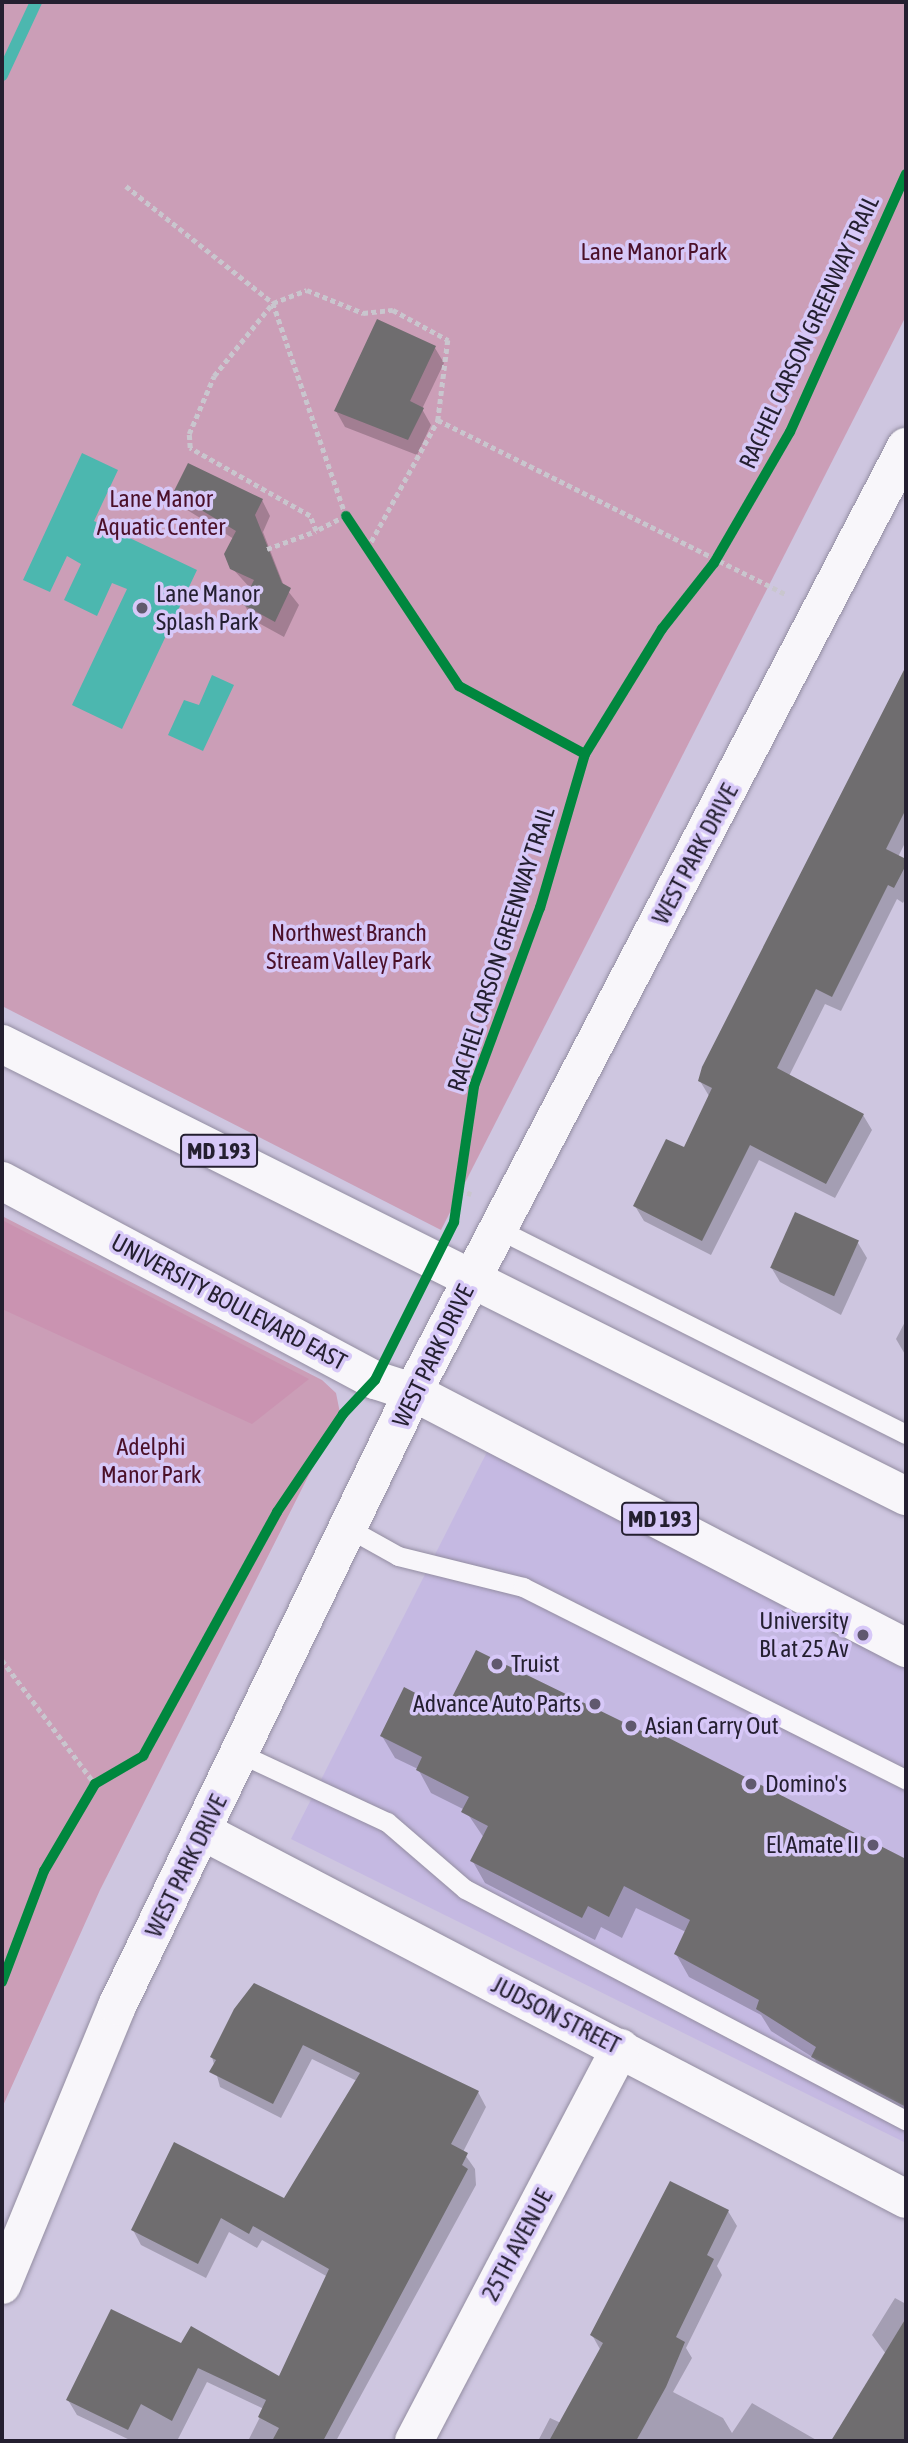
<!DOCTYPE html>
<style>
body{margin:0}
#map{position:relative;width:908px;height:2443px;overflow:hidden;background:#cec6e0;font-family:"Asap Condensed",sans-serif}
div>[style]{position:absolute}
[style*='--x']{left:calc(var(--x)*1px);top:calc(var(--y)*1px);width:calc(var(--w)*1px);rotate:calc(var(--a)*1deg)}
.built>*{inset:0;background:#c5b9e2}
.green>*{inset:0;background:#cb9eb7}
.forest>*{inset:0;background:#ca93b1}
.water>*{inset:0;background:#4cb7af}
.shadow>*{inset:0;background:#0003}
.stream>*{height:12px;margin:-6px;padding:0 6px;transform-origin:6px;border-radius:6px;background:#4cb7af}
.building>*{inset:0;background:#6f6d6f;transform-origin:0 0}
.path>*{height:4.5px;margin-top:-2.25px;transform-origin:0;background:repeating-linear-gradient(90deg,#c9c6ce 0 5px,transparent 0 8.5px)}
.roads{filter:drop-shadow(0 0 2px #938da1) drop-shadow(0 0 2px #938da1)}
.lane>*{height:19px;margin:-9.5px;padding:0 9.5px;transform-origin:9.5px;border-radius:9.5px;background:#f8f6fa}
.street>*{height:38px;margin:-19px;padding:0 19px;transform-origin:19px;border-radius:19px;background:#f8f6fa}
.primary>*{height:38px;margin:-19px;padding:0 19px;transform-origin:19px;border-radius:19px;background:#f8f6fa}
.cycleway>*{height:10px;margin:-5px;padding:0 5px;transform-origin:5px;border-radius:5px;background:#00873e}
.dots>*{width:19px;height:19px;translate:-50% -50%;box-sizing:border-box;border:4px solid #d7c8f8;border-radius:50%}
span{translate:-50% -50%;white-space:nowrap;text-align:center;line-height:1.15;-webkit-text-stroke:7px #d7c8f8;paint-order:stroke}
.shield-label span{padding:2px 5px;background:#d7c8f8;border:2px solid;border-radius:5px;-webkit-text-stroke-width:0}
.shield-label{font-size:23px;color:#241f30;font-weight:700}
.park-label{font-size:24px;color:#4b1029}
.street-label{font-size:24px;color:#241f30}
.poi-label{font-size:24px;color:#241f30}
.left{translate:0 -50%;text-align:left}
.right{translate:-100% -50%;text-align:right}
.frame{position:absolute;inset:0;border:4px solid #241f30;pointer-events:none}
</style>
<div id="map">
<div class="built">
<div style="clip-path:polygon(490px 1446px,906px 1657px,906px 2143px,291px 1839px)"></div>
</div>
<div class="green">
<div style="clip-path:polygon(2px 2px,906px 2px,906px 316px,441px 1230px,2px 1006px)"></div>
<div style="clip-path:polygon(2px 1216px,322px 1380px,336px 1393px,340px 1413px,100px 1890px,2px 2108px)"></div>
</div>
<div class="forest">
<div style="clip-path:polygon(2px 1220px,309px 1379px,252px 1424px,2px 1309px)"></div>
</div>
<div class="water">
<div style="clip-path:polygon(82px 453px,118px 470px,94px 521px,197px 570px,122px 729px,72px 705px,127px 589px,112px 583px,97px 616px,64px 600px,81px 564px,67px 556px,50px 592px,23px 580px)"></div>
<div style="clip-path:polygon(212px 675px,234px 685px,203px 751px,168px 735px,184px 700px,199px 705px)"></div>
</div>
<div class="shadow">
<div style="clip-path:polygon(435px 348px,444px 363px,422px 409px,431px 425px,417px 455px,345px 427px,336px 411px)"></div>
<div style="clip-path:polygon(175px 493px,262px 500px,270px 516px,263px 532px,284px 586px,299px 605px,284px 637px,253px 620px,244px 604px,251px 589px,232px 568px,234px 539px,184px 508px)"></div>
<div style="clip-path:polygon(906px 668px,906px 841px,898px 857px,906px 861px,906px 897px,903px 903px,897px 899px,841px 1011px,825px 1004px,789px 1076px,863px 1115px,872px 1130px,835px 1198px,759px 1160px,711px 1255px,644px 1221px,635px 1206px,685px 1150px,709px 1096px,700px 1081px,704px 1068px)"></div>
<div style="clip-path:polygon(858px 1243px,867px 1258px,841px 1315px,780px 1282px,771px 1267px)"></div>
<div style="clip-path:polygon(906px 1320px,906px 1356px,896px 1339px)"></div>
<div style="clip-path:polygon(447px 1712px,659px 1742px,662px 1736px,906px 1861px,906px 2118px,826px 2080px,814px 2058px,771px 2031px,761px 2015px,689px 1977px,676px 1954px,686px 1932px,636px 1908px,622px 1938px,601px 1927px,595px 1940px,485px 1883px,472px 1860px,484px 1838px,465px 1810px,431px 1793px,418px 1769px,395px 1758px,382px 1736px)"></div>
<div style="clip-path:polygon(236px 2010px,478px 2092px,486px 2107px,463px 2152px,475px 2169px,476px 2185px,336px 2441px,248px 2441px,264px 2409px,207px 2382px,177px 2441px,132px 2441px,77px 2415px,68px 2400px,182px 2345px,279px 2379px,328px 2277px,262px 2240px,257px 2248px,229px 2232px,206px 2278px,141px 2245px,133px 2230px,285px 2201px,357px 2081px,312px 2059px,281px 2118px,220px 2087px,212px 2057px)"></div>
<div style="clip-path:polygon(728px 2211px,737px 2226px,717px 2266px,722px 2275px,686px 2348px,692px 2358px,673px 2392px,723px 2418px,732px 2433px,752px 2403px,818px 2441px,538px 2441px,550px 2418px,561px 2423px,601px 2351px,592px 2335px)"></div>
<div style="clip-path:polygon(895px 2298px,906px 2304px,906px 2441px,831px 2441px,886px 2354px,872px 2335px)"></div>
</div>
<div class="stream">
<div style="--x:2;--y:75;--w:81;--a:-65"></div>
</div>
<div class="building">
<div style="clip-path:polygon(377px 319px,436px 346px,410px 401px,424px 408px,408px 440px,334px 411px)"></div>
<div style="clip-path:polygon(188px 463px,263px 499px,255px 515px,282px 583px,291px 588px,275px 622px,242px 604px,254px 580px,230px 569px,224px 554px,236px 531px,173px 493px)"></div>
<div style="clip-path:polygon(906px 666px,906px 809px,886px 849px,906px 859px,906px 865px,894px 888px,888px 885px,832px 997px,816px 989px,777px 1068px,864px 1114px,826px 1184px,750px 1145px,702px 1241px,633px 1206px,666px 1139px,684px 1147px,712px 1088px,698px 1081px,702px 1067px)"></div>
<div style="left:795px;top:1212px;width:70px;height:61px;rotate:24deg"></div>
<div style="clip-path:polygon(476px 1650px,658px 1739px,661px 1734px,906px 1859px,906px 2107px,811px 2057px,816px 2047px,756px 2009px,759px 2000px,674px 1954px,690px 1920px,624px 1886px,609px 1917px,588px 1906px,582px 1918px,470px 1861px,488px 1826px,461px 1812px,469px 1797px,416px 1770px,422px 1757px,380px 1736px,404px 1687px,446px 1709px)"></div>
<div style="clip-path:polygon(254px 1983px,479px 2091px,451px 2144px,468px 2153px,462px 2165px,468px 2169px,323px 2441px,272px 2441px,279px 2428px,258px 2417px,266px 2400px,198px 2368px,172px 2421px,141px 2404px,128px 2430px,66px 2400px,111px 2309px,181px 2343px,191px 2326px,279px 2376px,329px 2269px,253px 2226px,249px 2234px,221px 2218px,198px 2264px,131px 2230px,174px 2142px,284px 2198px,360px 2073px,303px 2045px,273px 2104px,209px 2072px,216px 2060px,210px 2057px,234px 2009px)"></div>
<div style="clip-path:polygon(670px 2181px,729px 2210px,707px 2255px,714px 2259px,676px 2337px,685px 2342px,666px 2387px,636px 2441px,549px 2441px,603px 2343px,590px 2335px)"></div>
<div style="clip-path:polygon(906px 2318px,906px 2441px,831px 2441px)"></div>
</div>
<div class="path">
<div style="--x:126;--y:186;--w:188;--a:38.5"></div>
<div style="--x:273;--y:303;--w:225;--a:71.1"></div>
<div style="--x:346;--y:516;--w:34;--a:153"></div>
<div style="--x:316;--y:531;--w:16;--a:-112"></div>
<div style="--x:310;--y:516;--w:138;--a:-150.5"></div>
<div style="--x:190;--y:448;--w:14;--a:-94"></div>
<div style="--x:189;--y:434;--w:63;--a:-66.7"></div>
<div style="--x:214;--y:376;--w:94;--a:-51.1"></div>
<div style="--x:273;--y:303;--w:36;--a:-21"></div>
<div style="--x:307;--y:290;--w:61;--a:22.3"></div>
<div style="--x:363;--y:313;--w:30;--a:-6"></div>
<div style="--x:393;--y:310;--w:63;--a:28.6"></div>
<div style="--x:448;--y:340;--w:81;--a:97.1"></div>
<div style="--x:438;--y:420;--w:389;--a:26.6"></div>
<div style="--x:267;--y:549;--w:52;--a:-20.2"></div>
<div style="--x:367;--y:549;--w:147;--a:-61.2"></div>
<div style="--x:459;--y:1190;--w:13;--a:18"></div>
<div style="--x:2;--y:1660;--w:155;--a:53.1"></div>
</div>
<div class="roads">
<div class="lane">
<div style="--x:496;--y:1228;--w:459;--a:26.7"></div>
<div style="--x:348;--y:1528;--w:57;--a:29.2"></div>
<div style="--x:398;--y:1556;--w:129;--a:13.9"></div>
<div style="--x:523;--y:1587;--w:429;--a:26.7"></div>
<div style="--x:241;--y:1754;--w:161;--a:25"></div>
<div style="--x:387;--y:1822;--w:103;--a:40.7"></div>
<div style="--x:465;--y:1889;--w:498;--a:27.7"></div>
</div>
<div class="street">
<div style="--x:204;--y:1832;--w:792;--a:27.6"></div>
<div style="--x:2;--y:2285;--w:302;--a:-67.6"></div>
<div style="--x:117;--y:2006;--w:682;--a:-64.26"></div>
<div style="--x:413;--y:1392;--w:1066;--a:-62.45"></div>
<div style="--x:414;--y:2441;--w:444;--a:-62.3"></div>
</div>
<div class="primary">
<div style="--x:2;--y:1044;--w:1011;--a:26.57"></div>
<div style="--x:2;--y:1181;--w:423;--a:28.1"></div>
<div style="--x:375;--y:1380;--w:40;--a:18"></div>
<div style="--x:413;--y:1392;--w:556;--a:27.44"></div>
</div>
</div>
<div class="cycleway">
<div style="--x:346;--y:516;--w:204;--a:56.4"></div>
<div style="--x:459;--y:686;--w:143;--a:28.4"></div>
<div style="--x:2;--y:1982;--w:119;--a:-69.3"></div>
<div style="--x:44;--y:1871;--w:101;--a:-59.6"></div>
<div style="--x:95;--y:1784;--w:56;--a:-30.3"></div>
<div style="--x:143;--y:1756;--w:278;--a:-61.2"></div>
<div style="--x:277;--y:1512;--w:118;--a:-56"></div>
<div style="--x:343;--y:1414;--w:47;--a:-46.7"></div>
<div style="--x:375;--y:1380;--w:177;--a:-63.4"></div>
<div style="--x:454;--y:1222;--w:137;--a:-81.6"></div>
<div style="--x:474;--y:1086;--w:190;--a:-69.7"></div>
<div style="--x:540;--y:908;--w:160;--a:-73.7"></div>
<div style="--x:585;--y:754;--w:147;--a:-58.4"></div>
<div style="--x:662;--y:629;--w:84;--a:-51.8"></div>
<div style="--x:714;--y:563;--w:151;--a:-59.9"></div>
<div style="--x:790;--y:432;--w:283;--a:-65.8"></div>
</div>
<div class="dots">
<div style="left:142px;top:608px;background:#60596e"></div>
<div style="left:863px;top:1635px;background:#60596e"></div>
<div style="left:497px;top:1664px;background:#60596e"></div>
<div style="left:595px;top:1704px;background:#60596e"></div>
<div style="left:631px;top:1726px;background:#60596e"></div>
<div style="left:751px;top:1784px;background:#60596e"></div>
<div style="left:873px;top:1845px;background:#60596e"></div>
</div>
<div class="shield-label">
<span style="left:219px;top:1151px">MD 193</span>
<span style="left:660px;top:1519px">MD 193</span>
</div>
<div class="park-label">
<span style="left:654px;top:252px">Lane Manor Park</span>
<span style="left:161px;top:513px">Lane Manor<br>Aquatic Center</span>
<span style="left:349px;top:947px">Northwest Branch<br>Stream Valley Park</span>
<span style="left:151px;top:1461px">Adelphi<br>Manor Park</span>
</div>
<div class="street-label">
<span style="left:809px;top:332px;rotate:-65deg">RACHEL CARSON GREENWAY TRAIL</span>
<span style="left:695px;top:854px;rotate:-62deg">WEST PARK DRIVE</span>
<span style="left:501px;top:949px;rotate:-72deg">RACHEL CARSON GREENWAY TRAIL</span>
<span style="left:229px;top:1302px;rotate:28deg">UNIVERSITY BOULEVARD EAST</span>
<span style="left:433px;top:1356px;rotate:-64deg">WEST PARK DRIVE</span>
<span style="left:186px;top:1866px;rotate:-64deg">WEST PARK DRIVE</span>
<span style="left:556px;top:2015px;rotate:27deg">JUDSON STREET</span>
<span style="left:517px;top:2245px;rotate:-62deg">25TH AVENUE</span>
</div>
<div class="poi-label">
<span class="left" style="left:156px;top:608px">Lane Manor<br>Splash Park</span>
<span class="right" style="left:849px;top:1635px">University<br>Bl at 25 Av</span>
<span class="left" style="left:511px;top:1664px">Truist</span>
<span class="right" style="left:581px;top:1704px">Advance Auto Parts</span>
<span class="left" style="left:645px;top:1726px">Asian Carry Out</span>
<span class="left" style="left:765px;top:1784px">Domino's</span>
<span class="right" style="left:859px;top:1845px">El Amate II</span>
</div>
<div class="frame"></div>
</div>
